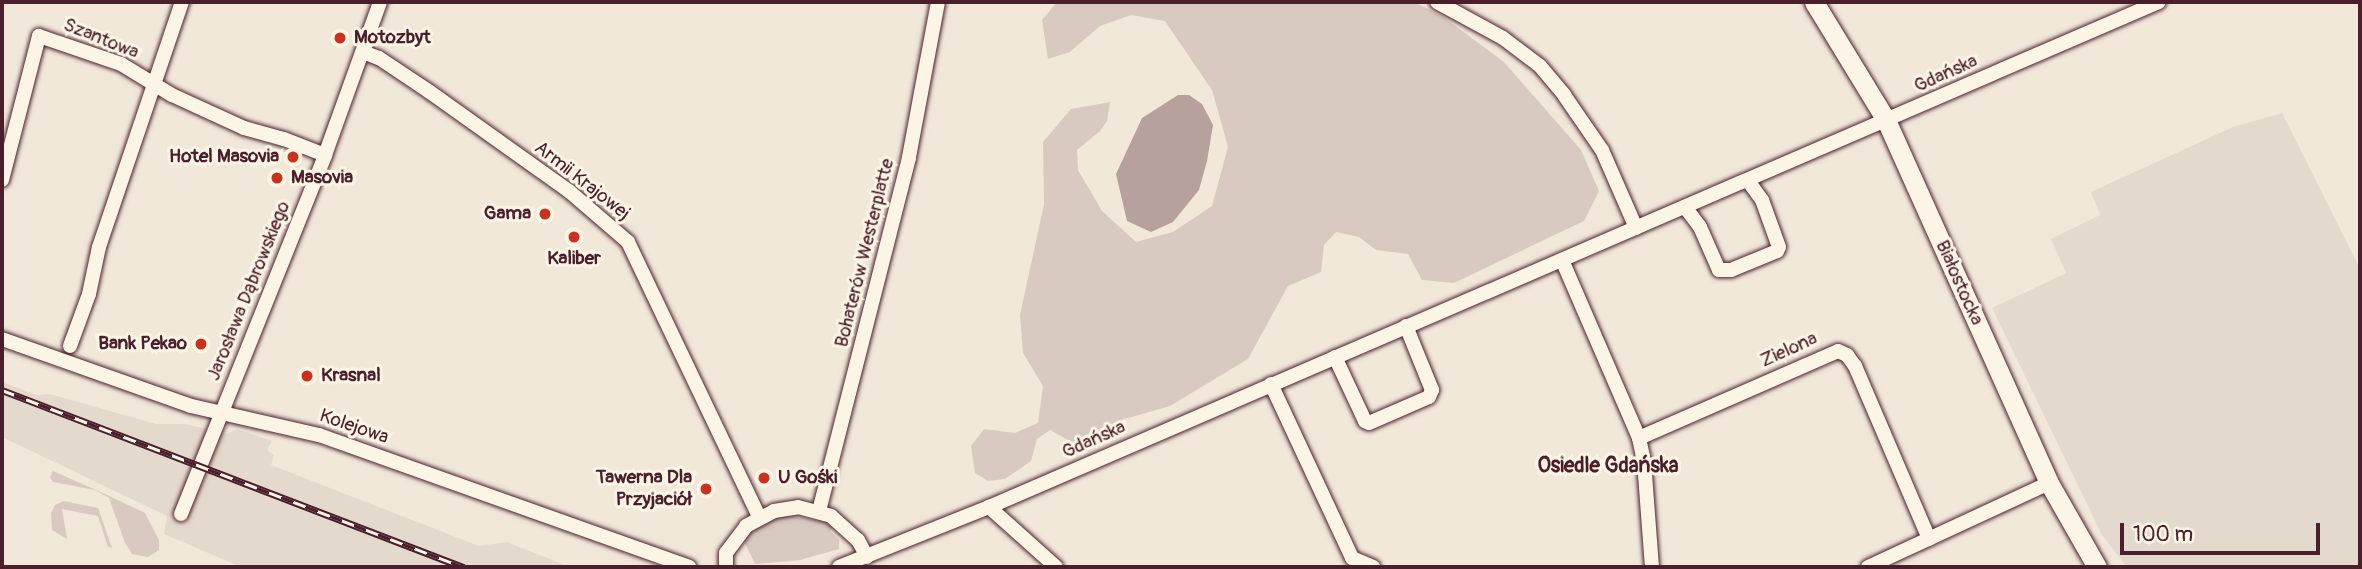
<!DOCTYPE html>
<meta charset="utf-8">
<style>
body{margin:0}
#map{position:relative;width:2362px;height:569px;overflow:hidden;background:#f1e8da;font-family:Pangolin,sans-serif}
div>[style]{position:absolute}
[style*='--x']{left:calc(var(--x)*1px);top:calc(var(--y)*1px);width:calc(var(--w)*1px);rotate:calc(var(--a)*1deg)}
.built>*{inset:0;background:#e4d9cd}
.green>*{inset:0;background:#d8cac0}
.water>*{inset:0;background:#b6a19c}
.roads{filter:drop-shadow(0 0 2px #4a1f2b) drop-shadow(0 0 2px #4a1f2b)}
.street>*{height:14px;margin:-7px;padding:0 7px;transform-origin:7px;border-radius:7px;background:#fcf5e5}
.secondary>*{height:19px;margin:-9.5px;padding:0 9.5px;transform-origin:9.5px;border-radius:9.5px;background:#fcf5e5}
.rail>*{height:7px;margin-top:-3.5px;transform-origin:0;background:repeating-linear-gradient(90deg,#fcf5e5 0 13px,#4a1f2b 0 26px);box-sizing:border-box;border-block:2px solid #4a1f2b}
.dots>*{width:19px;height:19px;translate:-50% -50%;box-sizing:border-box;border:4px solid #fcf5e5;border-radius:50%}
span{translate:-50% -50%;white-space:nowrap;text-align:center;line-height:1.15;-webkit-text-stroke:6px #fcf5e5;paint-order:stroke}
.poi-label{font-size:19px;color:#4a1f2b;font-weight:700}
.left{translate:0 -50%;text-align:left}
.right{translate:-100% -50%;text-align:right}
.street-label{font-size:19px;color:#4a1f2b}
.neighbourhood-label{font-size:21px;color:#4a1f2b;font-weight:700}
.frame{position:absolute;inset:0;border:4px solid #4a1f2b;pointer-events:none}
.scale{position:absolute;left:2120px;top:523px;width:200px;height:32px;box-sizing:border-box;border:4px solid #4a1f2b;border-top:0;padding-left:9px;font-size:21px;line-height:24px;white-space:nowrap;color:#4a1f2b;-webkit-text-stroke:5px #fcf5e5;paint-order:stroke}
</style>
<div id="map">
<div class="built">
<div style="clip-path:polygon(2282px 113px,2360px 269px,2360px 567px,2127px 567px,2102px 535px,1992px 308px,2066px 273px,2051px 239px,2100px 215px,2091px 192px,2233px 127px)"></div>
<div style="clip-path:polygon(2px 382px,37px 395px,50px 394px,156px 424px,185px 424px,227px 434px,237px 429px,272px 441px,267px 450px,274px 455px,271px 465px,479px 546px,507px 542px,570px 567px,241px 567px,164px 534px,167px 516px,2px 437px)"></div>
</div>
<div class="green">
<div style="clip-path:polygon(1057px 2px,1414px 2px,1442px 16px,1504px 62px,1581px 150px,1599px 191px,1584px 221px,1454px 283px,1422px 280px,1408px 254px,1376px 250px,1359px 237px,1336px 232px,1324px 245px,1321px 272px,1288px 286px,1248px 359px,1170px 406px,1125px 419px,1075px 444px,1050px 430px,1037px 439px,1031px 461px,1005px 479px,988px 481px,975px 473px,971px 446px,984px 429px,1015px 433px,1038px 423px,1043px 386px,1023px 353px,1020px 315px,1044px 204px,1043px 142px,1071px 109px,1110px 102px,1107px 121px,1100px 131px,1077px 150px,1078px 170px,1102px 211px,1136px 242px,1173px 232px,1212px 206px,1228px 147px,1212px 90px,1165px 21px,1131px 15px,1100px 26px,1070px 52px,1048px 59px,1042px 20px)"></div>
<div style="clip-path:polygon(53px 471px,105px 494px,145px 513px,159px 540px,159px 550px,148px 557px,132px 554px,125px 543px,109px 498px,95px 490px,53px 482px,50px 477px)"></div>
<div style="clip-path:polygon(64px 501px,98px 508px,112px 548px,108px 547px,98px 516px,62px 509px,67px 539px,52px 530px,51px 513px,55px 505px)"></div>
<div style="clip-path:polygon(786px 515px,826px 522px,833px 527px,830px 531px,839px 540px,839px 549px,800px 560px,755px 564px,743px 539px,765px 521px)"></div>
</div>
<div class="water">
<div style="clip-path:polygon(1178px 95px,1189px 95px,1202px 104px,1213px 125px,1207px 161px,1199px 190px,1173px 222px,1151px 232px,1127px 221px,1116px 174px,1142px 118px)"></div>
</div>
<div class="roads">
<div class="street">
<div style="--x:1437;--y:2;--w:75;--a:28.6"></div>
<div style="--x:1503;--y:38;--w:46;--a:37.1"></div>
<div style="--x:1540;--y:66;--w:38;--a:50"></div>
<div style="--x:1564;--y:95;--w:67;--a:55.4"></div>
<div style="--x:1602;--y:150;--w:85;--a:66.4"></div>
<div style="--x:363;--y:52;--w:17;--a:21"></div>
<div style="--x:379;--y:58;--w:61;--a:33.7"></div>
<div style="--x:430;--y:92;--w:171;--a:35.5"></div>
<div style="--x:569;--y:191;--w:78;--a:40.8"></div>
<div style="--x:628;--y:242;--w:305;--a:64.5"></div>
<div style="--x:2;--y:180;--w:149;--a:-75.6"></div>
<div style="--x:39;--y:36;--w:87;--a:18.9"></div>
<div style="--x:121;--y:64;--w:60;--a:31.3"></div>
<div style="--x:172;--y:95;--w:79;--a:24.6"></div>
<div style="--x:244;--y:128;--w:41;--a:15.4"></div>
<div style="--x:284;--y:139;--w:44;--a:21.3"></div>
<div style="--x:1685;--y:207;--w:25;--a:53"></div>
<div style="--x:1700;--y:227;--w:47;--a:66.2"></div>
<div style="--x:1719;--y:270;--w:12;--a:0"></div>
<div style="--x:1731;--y:270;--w:50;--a:-22.4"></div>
<div style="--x:1777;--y:251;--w:4;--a:-63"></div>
<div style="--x:1779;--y:247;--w:50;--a:-109.9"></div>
<div style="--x:1762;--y:200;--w:24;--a:-126"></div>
<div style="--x:1562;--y:260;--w:194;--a:66.6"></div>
<div style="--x:1639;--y:438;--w:24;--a:78"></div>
<div style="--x:1644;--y:461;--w:106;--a:85.7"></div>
<div style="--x:2;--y:339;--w:201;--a:19.5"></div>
<div style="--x:191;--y:406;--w:131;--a:12.8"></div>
<div style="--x:319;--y:435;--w:393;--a:19.6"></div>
<div style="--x:70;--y:346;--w:55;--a:-69.9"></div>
<div style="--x:89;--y:294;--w:48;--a:-78"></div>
<div style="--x:99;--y:247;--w:259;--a:-71.3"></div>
<div style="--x:1335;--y:357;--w:71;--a:64.9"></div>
<div style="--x:1365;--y:421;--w:4;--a:27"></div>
<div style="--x:1369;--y:423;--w:65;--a:-23.4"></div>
<div style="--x:1429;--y:397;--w:8;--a:-67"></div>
<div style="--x:1432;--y:390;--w:69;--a:-112.1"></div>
<div style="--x:1271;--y:384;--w:192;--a:65"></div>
<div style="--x:1352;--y:558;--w:23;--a:23"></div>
<div style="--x:1639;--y:438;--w:217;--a:-23.6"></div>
<div style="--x:1838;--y:351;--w:10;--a:24"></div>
<div style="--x:1847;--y:355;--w:14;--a:54"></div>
<div style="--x:1855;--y:366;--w:188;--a:66.8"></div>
<div style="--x:989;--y:507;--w:90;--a:41.8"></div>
<div style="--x:819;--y:511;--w:365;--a:-75.7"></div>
<div style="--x:909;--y:157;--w:158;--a:-79.4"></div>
<div style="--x:181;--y:514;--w:387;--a:-68.1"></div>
<div style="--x:325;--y:155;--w:163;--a:-70.2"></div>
<div style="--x:726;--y:567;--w:14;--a:-90"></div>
<div style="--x:726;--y:553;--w:34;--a:-53"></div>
<div style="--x:746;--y:526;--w:32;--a:-28"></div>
<div style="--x:774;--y:511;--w:24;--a:-9"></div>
<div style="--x:798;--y:507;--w:34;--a:15"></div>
<div style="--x:831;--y:516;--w:36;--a:42"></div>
<div style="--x:858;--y:540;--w:19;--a:62"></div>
<div style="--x:839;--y:567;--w:162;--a:-21.8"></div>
<div style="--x:989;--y:507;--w:1274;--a:-23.35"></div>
<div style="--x:1868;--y:567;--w:200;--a:-24.9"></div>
</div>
<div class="secondary">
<div style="--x:1814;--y:2;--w:138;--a:58.6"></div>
<div style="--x:1886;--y:120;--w:398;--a:65.8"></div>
<div style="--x:2049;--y:483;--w:97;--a:60.3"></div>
</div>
</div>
<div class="rail">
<div style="--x:2;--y:390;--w:495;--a:21"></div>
</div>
<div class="dots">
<div style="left:340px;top:38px;background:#c8321e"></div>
<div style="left:293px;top:157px;background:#c8321e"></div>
<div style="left:277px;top:178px;background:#c8321e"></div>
<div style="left:545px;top:214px;background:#c8321e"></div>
<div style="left:574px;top:237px;background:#c8321e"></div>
<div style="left:201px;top:344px;background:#c8321e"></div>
<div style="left:307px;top:376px;background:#c8321e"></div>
<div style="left:764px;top:478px;background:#c8321e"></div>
<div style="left:706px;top:489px;background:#c8321e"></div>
</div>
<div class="poi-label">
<span class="left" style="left:354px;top:38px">Motozbyt</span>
<span class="right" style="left:279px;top:157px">Hotel Masovia</span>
<span class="left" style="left:291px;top:178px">Masovia</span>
<span class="right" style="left:531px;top:214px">Gama</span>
<span style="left:574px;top:259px">Kaliber</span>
<span class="right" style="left:187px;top:344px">Bank Pekao</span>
<span class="left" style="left:321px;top:376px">Krasnal</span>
<span class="right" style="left:692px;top:489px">Tawerna Dla<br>Przyjaciół</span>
<span class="left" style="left:778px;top:478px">U Gośki</span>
</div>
<div class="street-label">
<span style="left:101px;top:39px;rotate:22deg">Szantowa</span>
<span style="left:1946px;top:74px;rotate:-24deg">Gdańska</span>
<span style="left:582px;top:181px;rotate:38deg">Armii Krajowej</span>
<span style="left:865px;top:253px;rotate:-76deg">Bohaterów Westerplatte</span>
<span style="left:1959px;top:283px;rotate:66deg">Białostocka</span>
<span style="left:249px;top:291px;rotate:-68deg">Jarosława Dąbrowskiego</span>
<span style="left:1789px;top:350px;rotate:-24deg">Zielona</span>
<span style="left:354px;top:427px;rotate:19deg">Kolejowa</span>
<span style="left:1094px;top:440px;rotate:-24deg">Gdańska</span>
</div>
<div class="neighbourhood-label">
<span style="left:1608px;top:466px">Osiedle Gdańska</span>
</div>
<div class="frame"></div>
<div class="scale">100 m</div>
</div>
